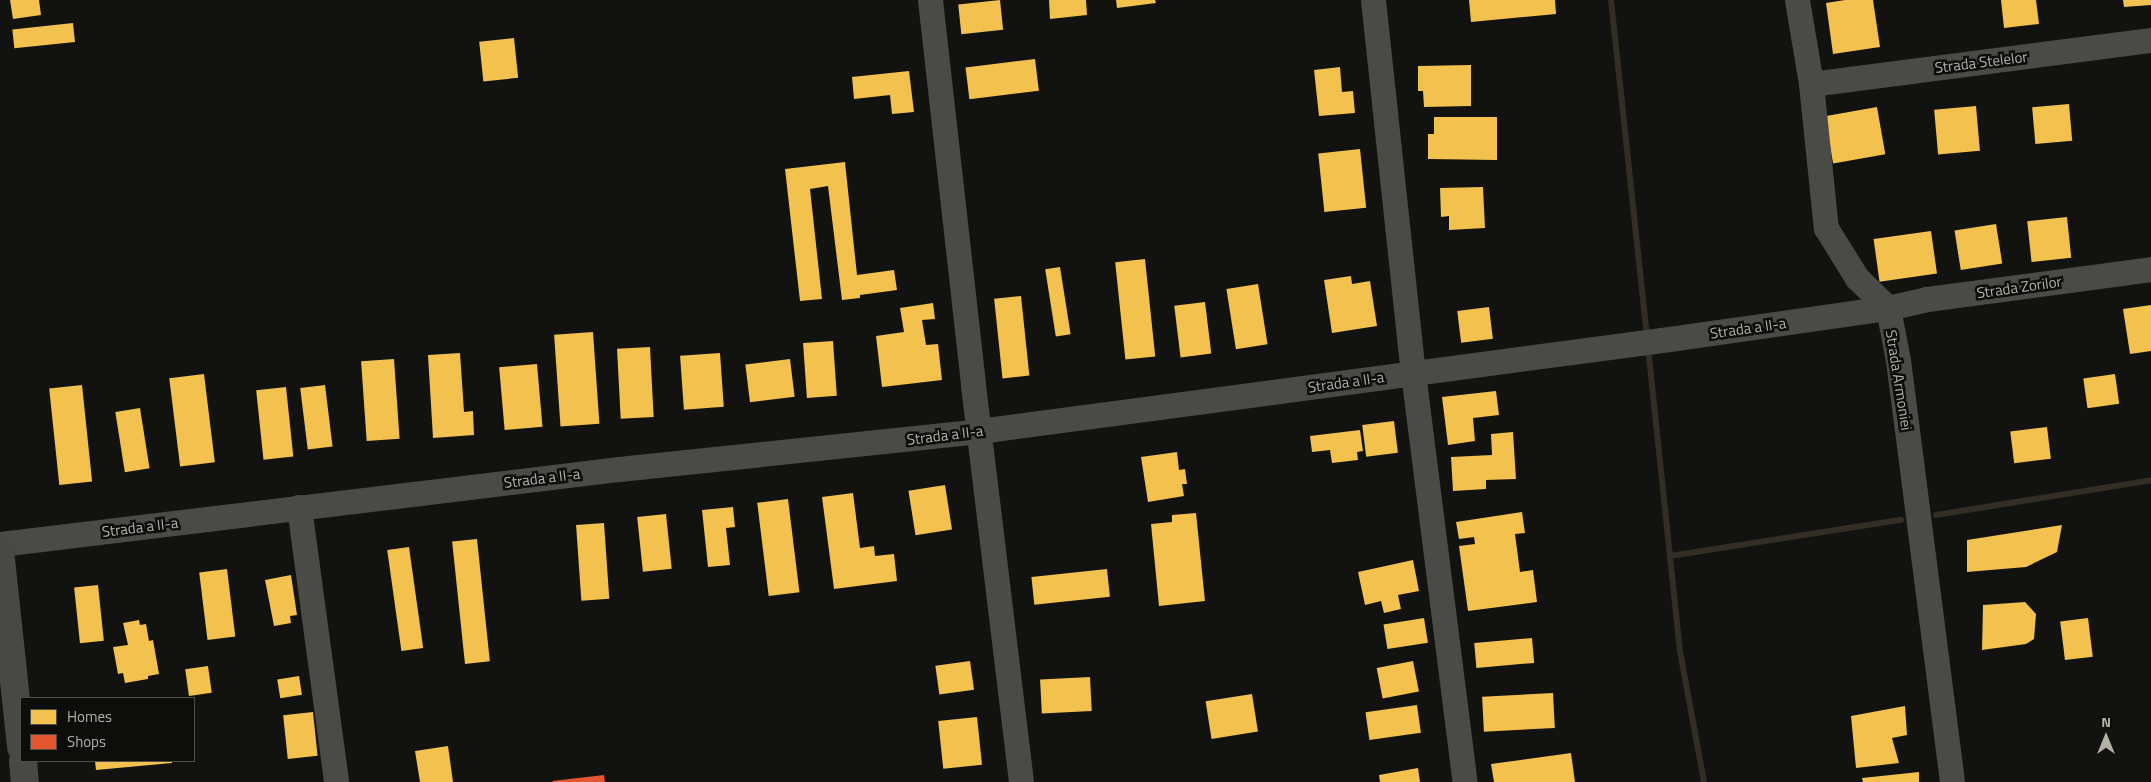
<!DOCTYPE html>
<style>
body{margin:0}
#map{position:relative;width:2151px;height:782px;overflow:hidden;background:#121211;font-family:"Titillium Web",sans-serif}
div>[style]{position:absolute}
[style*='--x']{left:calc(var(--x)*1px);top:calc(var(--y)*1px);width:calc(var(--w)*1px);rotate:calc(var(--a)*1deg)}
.homes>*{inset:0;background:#f2c14e;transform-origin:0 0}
.shops>*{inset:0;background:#e4572e}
.stream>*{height:6px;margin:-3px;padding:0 3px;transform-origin:3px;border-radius:3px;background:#332e25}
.street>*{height:25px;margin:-12.5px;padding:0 12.5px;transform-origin:12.5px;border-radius:12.5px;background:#4a4a46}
.secondary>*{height:28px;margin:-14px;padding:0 14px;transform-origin:14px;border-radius:14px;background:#484844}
span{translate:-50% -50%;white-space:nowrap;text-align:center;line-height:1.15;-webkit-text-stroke:5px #0d0d0c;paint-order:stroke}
.street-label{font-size:15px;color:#b3b1a2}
.legend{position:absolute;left:20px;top:697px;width:175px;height:65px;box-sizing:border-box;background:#0d0d0c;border:1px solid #4f4f48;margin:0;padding:6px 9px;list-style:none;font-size:15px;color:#b3b1a2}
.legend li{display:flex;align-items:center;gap:10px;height:25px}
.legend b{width:25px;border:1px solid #4f4f48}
.north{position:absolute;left:2081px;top:712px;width:50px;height:50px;-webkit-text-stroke:4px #0d0d0c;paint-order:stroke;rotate:0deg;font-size:14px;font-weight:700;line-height:20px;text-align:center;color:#b3b1a2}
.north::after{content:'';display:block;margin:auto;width:18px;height:22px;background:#b3b1a2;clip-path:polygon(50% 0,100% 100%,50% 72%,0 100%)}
</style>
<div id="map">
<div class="homes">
<div style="clip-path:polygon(10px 0,39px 0,41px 15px,13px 19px)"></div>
<div style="left:1000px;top:0;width:30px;height:42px;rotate:84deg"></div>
<div style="clip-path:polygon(1049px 0,1086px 0,1087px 15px,1050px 19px)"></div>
<div style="clip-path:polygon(1116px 0,1155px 0,1156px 3px,1117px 8px)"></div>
<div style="clip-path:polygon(1469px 0,1555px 0,1556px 14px,1471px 22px)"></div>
<div style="clip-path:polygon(1845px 0,1873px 0,1880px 47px,1833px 54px,1826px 3px)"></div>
<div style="clip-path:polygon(2001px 0,2036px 0,2039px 24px,2004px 28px)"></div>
<div style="clip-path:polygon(2123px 0,2151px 0,2151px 5px,2124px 7px)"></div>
<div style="left:73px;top:23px;width:19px;height:61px;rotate:84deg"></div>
<div style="left:514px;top:38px;width:40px;height:35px;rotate:84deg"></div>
<div style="left:1035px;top:59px;width:32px;height:70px;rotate:83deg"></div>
<div style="clip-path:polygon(1471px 65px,1471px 106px,1424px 107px,1423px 91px,1418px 91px,1418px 66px)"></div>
<div style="clip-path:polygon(1340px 67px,1342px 92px,1353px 91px,1355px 113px,1319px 116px,1314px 70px)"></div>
<div style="clip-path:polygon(909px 71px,914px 112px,892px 114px,890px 95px,854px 99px,852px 77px)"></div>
<div style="left:2069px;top:104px;width:37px;height:37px;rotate:85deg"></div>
<div style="left:1976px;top:106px;width:45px;height:42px;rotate:85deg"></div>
<div style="left:1877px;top:107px;width:48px;height:53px;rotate:80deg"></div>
<div style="clip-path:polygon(1434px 117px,1497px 117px,1497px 160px,1428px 159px,1428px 134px,1434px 134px)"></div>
<div style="left:1360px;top:149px;width:59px;height:42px;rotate:84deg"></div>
<div style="clip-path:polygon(845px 162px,857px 275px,894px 270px,897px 290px,860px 295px,860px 298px,842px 300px,828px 186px,810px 189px,822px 299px,800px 301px,785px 169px)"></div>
<div style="clip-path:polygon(1483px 187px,1485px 228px,1449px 230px,1449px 216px,1441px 217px,1440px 188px)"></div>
<div style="left:2067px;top:217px;width:41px;height:40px;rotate:84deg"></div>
<div style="left:1996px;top:224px;width:40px;height:42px;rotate:81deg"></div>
<div style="left:1931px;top:231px;width:43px;height:58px;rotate:82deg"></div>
<div style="left:1145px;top:259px;width:98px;height:30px;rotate:84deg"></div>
<div style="left:1060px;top:267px;width:68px;height:15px;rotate:81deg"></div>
<div style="clip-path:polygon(1351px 276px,1352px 284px,1370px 281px,1377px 326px,1332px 333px,1324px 280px)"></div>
<div style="left:1258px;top:284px;width:61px;height:32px;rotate:81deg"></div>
<div style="left:1021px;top:296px;width:80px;height:27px;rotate:84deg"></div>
<div style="left:1205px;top:302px;width:52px;height:31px;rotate:83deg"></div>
<div style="clip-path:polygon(933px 303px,935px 319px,922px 320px,926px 345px,938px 344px,942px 380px,882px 387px,876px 336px,904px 332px,900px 308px)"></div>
<div style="clip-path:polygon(2151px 305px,2151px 351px,2130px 354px,2123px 309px)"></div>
<div style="left:1489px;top:307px;width:32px;height:32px;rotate:83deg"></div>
<div style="left:593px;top:332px;width:92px;height:39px;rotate:86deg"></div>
<div style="left:833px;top:341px;width:55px;height:30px;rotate:86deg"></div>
<div style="left:650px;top:347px;width:70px;height:33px;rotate:87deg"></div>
<div style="clip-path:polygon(460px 353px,464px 412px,473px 411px,474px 435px,433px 438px,428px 355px)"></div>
<div style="left:720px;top:353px;width:54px;height:40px;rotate:86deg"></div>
<div style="left:394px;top:359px;width:80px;height:33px;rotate:86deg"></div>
<div style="left:790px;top:359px;width:38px;height:45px;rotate:83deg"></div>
<div style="left:537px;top:364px;width:63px;height:38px;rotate:85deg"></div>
<div style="left:204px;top:374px;width:89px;height:35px;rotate:83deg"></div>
<div style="left:2115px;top:374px;width:30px;height:32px;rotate:82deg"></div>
<div style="left:82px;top:385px;width:97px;height:33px;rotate:84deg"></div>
<div style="left:325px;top:385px;width:62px;height:25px;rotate:83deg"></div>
<div style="left:286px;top:387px;width:70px;height:30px;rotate:84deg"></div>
<div style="clip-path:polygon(1496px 391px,1499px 415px,1473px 418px,1475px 441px,1448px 445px,1442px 397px)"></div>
<div style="left:140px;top:408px;width:61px;height:25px;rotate:81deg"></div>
<div style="left:1394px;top:421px;width:32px;height:32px;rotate:83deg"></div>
<div style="left:2047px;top:427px;width:32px;height:37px;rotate:83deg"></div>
<div style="clip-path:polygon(1360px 430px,1363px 451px,1357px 452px,1358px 460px,1332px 463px,1330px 450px,1312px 452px,1310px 436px)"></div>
<div style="clip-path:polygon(1513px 432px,1516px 479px,1486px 480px,1486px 489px,1453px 491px,1451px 457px,1492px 455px,1491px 434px)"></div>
<div style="clip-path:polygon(1177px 452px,1179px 470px,1185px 469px,1187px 484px,1182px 484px,1184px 496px,1148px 502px,1141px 457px)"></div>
<div style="left:945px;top:485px;width:45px;height:37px;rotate:81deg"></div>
<div style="clip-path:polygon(853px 493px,860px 548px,874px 546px,875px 556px,894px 554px,897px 581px,834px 589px,822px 497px)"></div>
<div style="left:788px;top:499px;width:94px;height:31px;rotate:83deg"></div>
<div style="clip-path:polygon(733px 507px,735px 527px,726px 528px,730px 565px,708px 567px,702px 510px)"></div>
<div style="clip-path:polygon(1522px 512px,1525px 533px,1515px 534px,1520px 572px,1533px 570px,1537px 602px,1468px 611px,1459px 546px,1475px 544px,1474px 537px,1459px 539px,1456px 522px)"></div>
<div style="clip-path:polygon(1196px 513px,1205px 601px,1159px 606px,1151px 524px,1172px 522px,1172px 515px)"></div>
<div style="left:666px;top:514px;width:55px;height:29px;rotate:84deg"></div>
<div style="left:604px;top:523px;width:76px;height:28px;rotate:86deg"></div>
<div style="clip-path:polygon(2062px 525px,2057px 552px,2026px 567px,1967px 572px,1967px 540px)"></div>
<div style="left:477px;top:539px;width:123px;height:25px;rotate:84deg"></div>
<div style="left:409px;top:547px;width:102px;height:22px;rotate:82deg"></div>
<div style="clip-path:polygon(1413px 560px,1419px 591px,1398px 595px,1401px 609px,1384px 613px,1381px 601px,1365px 605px,1358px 572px)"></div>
<div style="left:227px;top:569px;width:68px;height:28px;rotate:83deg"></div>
<div style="left:1107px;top:569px;width:28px;height:76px;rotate:84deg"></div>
<div style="clip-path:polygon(291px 575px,297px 615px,290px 616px,291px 623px,274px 626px,265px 580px)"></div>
<div style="left:98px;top:585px;width:56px;height:24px;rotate:84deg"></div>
<div style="clip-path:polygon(2025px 602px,2036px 614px,2034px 639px,2026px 644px,1982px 650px,1983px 605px)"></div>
<div style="left:1424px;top:618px;width:25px;height:41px;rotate:81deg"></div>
<div style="left:2088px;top:618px;width:39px;height:28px;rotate:83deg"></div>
<div style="clip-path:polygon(139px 620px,140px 625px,146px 624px,149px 641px,153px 640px,159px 674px,148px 676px,148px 679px,125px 683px,123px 673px,118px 674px,113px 647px,128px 645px,123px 623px)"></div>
<div style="left:1532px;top:638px;width:25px;height:58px;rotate:85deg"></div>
<div style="left:970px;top:661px;width:29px;height:35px;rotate:82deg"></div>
<div style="left:1413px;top:661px;width:31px;height:37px;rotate:79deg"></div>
<div style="left:208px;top:666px;width:27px;height:23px;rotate:82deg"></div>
<div style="left:299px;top:676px;width:19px;height:22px;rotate:81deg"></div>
<div style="left:1090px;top:677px;width:34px;height:50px;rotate:87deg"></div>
<div style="left:1553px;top:693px;width:35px;height:71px;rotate:87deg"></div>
<div style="left:1252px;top:694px;width:38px;height:47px;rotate:81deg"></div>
<div style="left:1417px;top:705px;width:28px;height:52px;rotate:82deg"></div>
<div style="clip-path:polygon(1905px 706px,1907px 735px,1892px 738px,1899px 763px,1856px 768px,1851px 716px)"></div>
<div style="left:313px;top:712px;width:44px;height:30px;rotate:84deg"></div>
<div style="left:977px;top:717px;width:48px;height:39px;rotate:84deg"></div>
<div style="clip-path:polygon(448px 746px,453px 782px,420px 782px,415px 751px)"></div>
<div style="clip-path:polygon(1571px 753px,1575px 782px,1494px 782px,1491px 764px)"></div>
<div style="clip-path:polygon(95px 761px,172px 761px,172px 763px,96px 770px)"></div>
<div style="clip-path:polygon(1418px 768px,1420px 782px,1380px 782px,1379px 775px)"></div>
<div style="clip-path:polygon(1919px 772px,1919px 782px,1863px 782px,1862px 778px)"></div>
</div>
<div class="shops">
<div style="clip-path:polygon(604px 775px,605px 782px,553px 782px,552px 781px)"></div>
</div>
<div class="stream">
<div style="--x:1611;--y:0;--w:339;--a:83.9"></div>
<div style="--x:1648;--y:347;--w:306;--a:84"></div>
<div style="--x:1680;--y:651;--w:133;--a:79.6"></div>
<div style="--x:1936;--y:515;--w:218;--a:-9.2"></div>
<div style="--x:1670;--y:556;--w:234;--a:-8.9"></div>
</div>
<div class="street">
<div style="--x:930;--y:0;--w:387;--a:83.6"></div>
<div style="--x:973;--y:385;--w:400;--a:83.1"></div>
<div style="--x:1373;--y:0;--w:375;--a:83.9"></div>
<div style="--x:1413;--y:373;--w:412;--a:82.8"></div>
<div style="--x:1797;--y:0;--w:85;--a:80.5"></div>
<div style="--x:1811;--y:84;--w:145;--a:84.1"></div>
<div style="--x:1826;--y:228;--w:59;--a:58.2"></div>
<div style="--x:1857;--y:278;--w:43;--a:44.1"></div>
<div style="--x:1888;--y:308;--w:53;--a:79.1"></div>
<div style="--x:1898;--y:360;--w:425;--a:82.7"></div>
<div style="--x:1811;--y:84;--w:343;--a:-7.4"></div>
<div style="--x:299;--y:507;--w:277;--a:82.3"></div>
<div style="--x:0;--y:544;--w:624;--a:-6.91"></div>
<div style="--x:619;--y:469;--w:362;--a:-6"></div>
<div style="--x:979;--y:431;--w:689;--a:-7.59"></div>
<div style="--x:1662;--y:340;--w:228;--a:-8.1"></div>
<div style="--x:1888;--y:308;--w:40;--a:-13"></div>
<div style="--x:1927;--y:299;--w:226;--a:-7.6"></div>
</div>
<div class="secondary">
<div style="--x:0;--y:550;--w:199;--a:83.9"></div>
<div style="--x:23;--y:761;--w:21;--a:85"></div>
</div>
<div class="street-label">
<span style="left:1981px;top:62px;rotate:-7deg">Strada Stelelor</span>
<span style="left:2019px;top:287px;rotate:-8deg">Strada Zorilor</span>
<span style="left:1748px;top:328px;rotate:-8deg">Strada a II-a</span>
<span style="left:1899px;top:380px;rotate:81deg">Strada Armoniei</span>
<span style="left:1346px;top:382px;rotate:-8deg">Strada a II-a</span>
<span style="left:945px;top:435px;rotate:-7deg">Strada a II-a</span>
<span style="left:542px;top:478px;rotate:-7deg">Strada a II-a</span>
<span style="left:140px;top:527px;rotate:-7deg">Strada a II-a</span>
</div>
<ul class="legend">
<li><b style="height:14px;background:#f2c14e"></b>Homes</li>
<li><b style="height:14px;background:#e4572e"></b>Shops</li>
</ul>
<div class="north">N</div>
</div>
